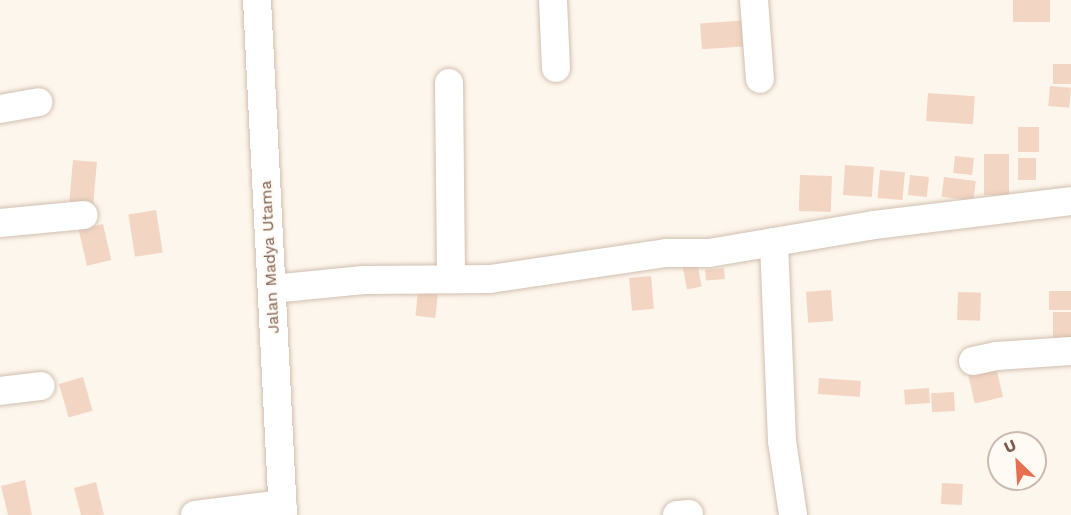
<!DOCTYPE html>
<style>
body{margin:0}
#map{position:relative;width:1071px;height:515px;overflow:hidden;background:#fdf6ec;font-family:"Work Sans",sans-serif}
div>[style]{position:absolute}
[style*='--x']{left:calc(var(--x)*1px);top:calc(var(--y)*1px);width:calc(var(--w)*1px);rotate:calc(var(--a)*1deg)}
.building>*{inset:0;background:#f3d5c3;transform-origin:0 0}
.roads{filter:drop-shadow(0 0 2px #d1beb0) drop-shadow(0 0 2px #d1beb0)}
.minor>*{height:28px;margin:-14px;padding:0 14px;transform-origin:14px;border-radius:14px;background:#fff}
span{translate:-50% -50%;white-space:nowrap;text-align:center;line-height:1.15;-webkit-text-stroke:4.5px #fffaf3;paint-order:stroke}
.street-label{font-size:16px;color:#7a5c4d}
.north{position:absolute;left:987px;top:431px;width:60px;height:60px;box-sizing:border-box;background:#fffaf3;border:2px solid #cabbb1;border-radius:50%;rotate:335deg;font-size:16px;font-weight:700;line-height:24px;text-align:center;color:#7a5c4d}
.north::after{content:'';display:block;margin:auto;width:21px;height:27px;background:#e76f51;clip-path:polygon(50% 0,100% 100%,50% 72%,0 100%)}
</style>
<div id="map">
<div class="building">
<div style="left:1013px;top:0;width:37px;height:22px"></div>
<div style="left:749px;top:20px;width:26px;height:49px;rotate:86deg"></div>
<div style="left:1053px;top:64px;width:18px;height:20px"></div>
<div style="left:1050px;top:86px;width:21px;height:20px;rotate:5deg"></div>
<div style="left:928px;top:93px;width:47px;height:28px;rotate:4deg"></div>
<div style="left:1018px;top:127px;width:21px;height:25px"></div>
<div style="left:984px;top:154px;width:25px;height:41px"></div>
<div style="left:955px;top:156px;width:19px;height:17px;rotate:6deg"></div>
<div style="left:1018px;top:158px;width:18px;height:22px"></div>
<div style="left:73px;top:160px;width:24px;height:44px;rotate:5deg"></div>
<div style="left:845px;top:165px;width:29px;height:30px;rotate:4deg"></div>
<div style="left:880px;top:170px;width:25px;height:28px;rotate:5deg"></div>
<div style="left:800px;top:175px;width:32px;height:36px;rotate:2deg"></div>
<div style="left:910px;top:175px;width:19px;height:20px;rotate:6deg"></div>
<div style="left:944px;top:177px;width:32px;height:20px;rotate:7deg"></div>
<div style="left:156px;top:210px;width:43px;height:28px;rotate:81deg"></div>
<div style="left:103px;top:224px;width:37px;height:25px;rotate:77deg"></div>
<div style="left:697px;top:262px;width:25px;height:15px;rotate:79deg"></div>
<div style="left:724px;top:268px;width:11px;height:19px;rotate:85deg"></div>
<div style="left:651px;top:276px;width:33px;height:22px;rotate:85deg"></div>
<div style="left:419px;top:282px;width:20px;height:34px;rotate:6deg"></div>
<div style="left:831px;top:290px;width:31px;height:25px;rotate:86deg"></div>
<div style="left:1071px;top:291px;width:19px;height:22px;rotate:90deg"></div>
<div style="left:958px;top:292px;width:23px;height:28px;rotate:2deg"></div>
<div style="left:1071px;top:312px;width:29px;height:18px;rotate:90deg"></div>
<div style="left:994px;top:358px;width:40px;height:29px;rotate:77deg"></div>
<div style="left:83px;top:377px;width:35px;height:25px;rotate:74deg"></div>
<div style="left:819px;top:378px;width:42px;height:16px;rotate:4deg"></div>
<div style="left:929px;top:388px;width:15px;height:25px;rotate:86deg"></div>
<div style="left:954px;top:392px;width:19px;height:23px;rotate:87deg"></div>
<div style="clip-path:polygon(25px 480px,32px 515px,8px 515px,1px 486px)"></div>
<div style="clip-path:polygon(96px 482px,104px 515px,81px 515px,74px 488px)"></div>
<div style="left:942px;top:483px;width:21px;height:21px;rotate:3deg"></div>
</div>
<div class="roads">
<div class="minor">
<div style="--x:257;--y:0;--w:516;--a:87.11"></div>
<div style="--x:553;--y:0;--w:68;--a:87.5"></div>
<div style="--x:754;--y:0;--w:79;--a:85.7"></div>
<div style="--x:449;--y:83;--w:196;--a:89.4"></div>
<div style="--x:0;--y:109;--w:39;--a:-10"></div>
<div style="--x:0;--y:223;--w:84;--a:-5.4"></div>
<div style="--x:774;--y:242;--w:199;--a:87.7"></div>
<div style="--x:782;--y:441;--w:75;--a:81.5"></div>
<div style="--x:272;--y:289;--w:92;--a:-5.6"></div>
<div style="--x:364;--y:280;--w:126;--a:-0.5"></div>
<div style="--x:490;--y:279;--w:178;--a:-8.4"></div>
<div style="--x:666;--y:253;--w:43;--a:0"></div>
<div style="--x:709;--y:253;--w:167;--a:-9.6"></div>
<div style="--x:874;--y:225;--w:198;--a:-6.9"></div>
<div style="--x:973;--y:361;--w:24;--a:-12"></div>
<div style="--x:996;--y:356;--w:75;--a:-3.8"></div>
<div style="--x:0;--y:391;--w:41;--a:-7"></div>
<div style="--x:195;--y:515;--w:88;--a:-7.2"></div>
<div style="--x:677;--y:515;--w:12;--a:-5"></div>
</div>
</div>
<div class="street-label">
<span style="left:270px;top:257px;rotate:-93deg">Jalan Madya Utama</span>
</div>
<div class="north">U</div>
</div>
